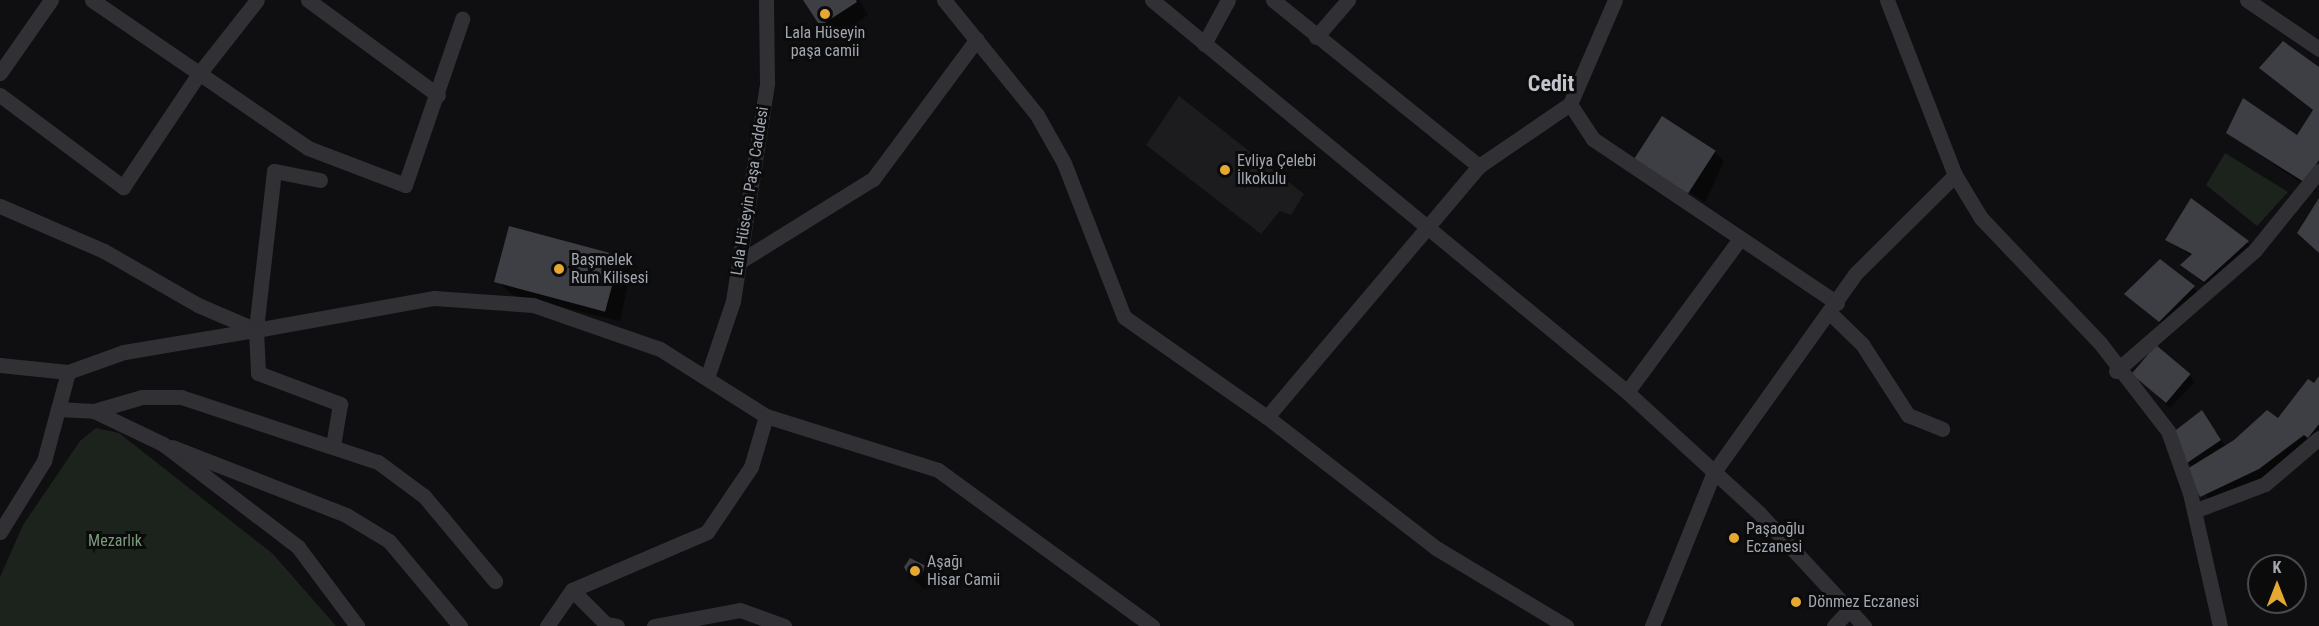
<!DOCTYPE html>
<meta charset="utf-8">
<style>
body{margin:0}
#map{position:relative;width:2319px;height:626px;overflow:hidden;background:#0f0f11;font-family:"Roboto Condensed",sans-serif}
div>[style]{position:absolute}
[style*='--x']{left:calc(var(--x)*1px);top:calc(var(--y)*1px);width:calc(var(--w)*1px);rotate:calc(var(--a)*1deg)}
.built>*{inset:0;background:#1c1c1e}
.green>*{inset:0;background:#1c231d}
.shadow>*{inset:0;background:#0007}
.building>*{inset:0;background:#3e3f44;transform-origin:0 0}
.street>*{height:15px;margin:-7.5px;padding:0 7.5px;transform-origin:7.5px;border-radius:7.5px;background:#313135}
.dots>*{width:16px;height:16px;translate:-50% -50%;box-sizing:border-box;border:3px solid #0b0b0c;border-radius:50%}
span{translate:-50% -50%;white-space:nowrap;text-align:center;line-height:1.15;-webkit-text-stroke:6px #0b0b0c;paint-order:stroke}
.poi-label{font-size:16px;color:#a1a6b1}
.left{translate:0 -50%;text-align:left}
.street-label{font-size:16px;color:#a1a6b1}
.park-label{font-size:16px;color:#799b7b}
.district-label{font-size:22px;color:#c2c5cd;font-weight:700}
.north{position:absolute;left:2247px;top:554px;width:60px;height:60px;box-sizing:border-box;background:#0b0b0c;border:2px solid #47494e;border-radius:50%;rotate:0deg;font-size:16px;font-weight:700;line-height:24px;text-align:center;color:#a1a6b1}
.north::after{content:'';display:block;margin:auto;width:21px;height:27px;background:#e5a933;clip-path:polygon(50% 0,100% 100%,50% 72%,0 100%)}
</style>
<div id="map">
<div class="built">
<div style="clip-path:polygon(1179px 96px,1304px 194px,1291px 215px,1280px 211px,1261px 234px,1146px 145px)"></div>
</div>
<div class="green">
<div style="clip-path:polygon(2225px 153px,2288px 192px,2257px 226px,2206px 185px)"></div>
<div style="clip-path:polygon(96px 428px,119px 433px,273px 554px,336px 626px,0 626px,0 577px,23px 525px,80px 441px)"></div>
</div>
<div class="shadow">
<div style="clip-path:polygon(805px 0,859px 0,868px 15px,833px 38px)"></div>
<div style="clip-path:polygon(2261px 68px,2319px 69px,2316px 193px,2228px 133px,2297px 137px,2313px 111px)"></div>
<div style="clip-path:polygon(1715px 152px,1724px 162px,1705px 202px,1639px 160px)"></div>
<div style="clip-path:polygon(2224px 223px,2257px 252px,2214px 291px,2182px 266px,2192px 256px,2167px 240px)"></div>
<div style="clip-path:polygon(619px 256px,631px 269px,620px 321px,512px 295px,500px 283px)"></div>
<div style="clip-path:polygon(2161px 261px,2203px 296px,2169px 331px,2136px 303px)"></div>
<div style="clip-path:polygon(2189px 375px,2195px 382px,2170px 408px,2139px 379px)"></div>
<div style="clip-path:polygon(2319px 379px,2319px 440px,2267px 479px,2211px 505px,2174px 433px,2202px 412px,2226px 447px,2278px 420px)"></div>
<div style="clip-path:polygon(911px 560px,938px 579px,933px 588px,924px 589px,911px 577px)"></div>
</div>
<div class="building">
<div style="clip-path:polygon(803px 0,856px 0,857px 2px,820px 26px)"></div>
<div style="clip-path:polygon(2283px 41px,2319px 67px,2319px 160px,2304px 182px,2226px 133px,2243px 98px,2297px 135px,2313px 110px,2259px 68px)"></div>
<div style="left:1662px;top:116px;width:64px;height:51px;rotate:33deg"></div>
<div style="clip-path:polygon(2191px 198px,2249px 241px,2204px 282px,2180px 265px,2192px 254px,2165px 240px)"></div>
<div style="clip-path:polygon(2319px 198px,2319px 253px,2297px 233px)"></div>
<div style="left:509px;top:226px;width:115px;height:58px;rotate:15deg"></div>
<div style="clip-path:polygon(2160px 259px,2195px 286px,2159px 322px,2124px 294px)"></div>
<div style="left:2156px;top:345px;width:45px;height:38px;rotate:40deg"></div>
<div style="clip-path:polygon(2319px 376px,2319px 424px,2308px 438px,2304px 435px,2259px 469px,2200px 497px,2187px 469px,2234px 440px,2267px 410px,2278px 418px,2308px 379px,2314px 383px)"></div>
<div style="clip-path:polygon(2202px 410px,2221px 440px,2187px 463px,2172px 433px)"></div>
<div style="clip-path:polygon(910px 558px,926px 566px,921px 576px,910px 577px,904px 567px)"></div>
</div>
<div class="street">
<div style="--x:92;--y:0;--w:262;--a:34.4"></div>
<div style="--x:308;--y:148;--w:104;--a:20.9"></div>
<div style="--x:405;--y:185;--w:176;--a:-71"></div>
<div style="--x:308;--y:0;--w:161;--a:36.2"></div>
<div style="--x:944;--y:0;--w:148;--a:51"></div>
<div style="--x:1037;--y:115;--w:55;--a:60.6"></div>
<div style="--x:1064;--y:163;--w:165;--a:68.7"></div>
<div style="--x:1124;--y:317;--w:174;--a:35"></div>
<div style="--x:1267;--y:417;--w:214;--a:37.8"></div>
<div style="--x:1436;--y:548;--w:152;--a:31"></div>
<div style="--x:1152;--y:0;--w:616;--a:39.53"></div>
<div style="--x:1627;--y:392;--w:180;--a:42.5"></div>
<div style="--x:1760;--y:514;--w:153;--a:47.1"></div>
<div style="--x:1273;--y:0;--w:265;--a:38.9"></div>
<div style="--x:1887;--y:0;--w:188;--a:68.8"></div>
<div style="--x:1955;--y:175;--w:50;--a:58.8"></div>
<div style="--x:1981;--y:218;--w:173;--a:46.4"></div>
<div style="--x:2100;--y:343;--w:111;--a:52.3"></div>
<div style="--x:2168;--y:431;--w:66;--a:70.5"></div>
<div style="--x:2190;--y:493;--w:136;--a:77.3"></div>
<div style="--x:2247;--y:0;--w:87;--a:34.2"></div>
<div style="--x:1316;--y:37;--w:49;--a:-49.1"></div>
<div style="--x:1204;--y:44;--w:50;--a:-61.4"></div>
<div style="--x:0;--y:73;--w:89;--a:-55.1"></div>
<div style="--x:0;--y:95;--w:154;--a:36.8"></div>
<div style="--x:123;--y:187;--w:135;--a:-56.2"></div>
<div style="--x:198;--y:75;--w:95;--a:-51.8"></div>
<div style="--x:1570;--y:104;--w:42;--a:56.7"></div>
<div style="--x:1593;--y:139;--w:294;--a:33.9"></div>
<div style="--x:320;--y:180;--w:47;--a:-168.9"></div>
<div style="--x:274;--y:171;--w:160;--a:96.5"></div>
<div style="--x:256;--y:330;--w:43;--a:87.3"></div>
<div style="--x:258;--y:373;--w:88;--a:20.7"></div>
<div style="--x:340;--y:404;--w:43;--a:99.5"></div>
<div style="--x:0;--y:206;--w:113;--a:23.4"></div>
<div style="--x:104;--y:251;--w:108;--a:29.9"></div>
<div style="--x:198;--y:305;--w:63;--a:23.3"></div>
<div style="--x:256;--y:330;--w:181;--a:-10.2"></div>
<div style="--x:434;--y:298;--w:99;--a:4"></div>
<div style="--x:533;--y:305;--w:134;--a:19.1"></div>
<div style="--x:660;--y:349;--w:125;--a:32.3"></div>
<div style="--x:766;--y:416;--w:180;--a:17.4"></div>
<div style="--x:938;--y:470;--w:265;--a:36.1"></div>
<div style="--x:739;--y:262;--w:158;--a:-31.8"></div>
<div style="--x:873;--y:179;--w:174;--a:-53.4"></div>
<div style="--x:1830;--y:313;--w:45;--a:44.1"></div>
<div style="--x:1862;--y:344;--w:85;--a:57.1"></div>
<div style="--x:1908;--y:415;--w:37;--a:22"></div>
<div style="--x:0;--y:365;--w:68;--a:5.9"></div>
<div style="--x:2116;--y:371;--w:184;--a:-41"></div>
<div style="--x:2255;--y:250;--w:102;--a:-51"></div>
<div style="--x:707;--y:378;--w:81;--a:-71.3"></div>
<div style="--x:733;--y:301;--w:221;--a:-81.1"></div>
<div style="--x:767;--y:83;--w:83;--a:-90.7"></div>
<div style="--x:1627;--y:392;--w:189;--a:-53.6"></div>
<div style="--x:58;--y:409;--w:36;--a:3"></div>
<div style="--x:94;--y:411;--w:76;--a:25.6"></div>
<div style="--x:163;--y:444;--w:170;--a:37.3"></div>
<div style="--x:298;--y:547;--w:99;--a:53.2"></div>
<div style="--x:94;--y:411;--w:50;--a:-16.3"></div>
<div style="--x:142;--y:397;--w:39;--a:0"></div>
<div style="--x:181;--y:397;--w:207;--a:18.3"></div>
<div style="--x:378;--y:462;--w:57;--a:36.5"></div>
<div style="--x:424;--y:496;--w:111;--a:50.1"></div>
<div style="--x:1267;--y:417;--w:329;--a:-49.8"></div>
<div style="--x:1479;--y:166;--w:110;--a:-34.3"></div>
<div style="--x:1570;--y:104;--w:113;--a:-66.6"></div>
<div style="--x:172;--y:447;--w:187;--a:21.3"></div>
<div style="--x:346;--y:515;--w:50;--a:31.2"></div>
<div style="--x:389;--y:541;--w:111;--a:50.1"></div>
<div style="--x:2194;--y:511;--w:76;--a:-20.8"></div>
<div style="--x:2265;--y:484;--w:71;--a:-40.4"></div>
<div style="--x:0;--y:532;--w:84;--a:-58.2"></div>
<div style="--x:44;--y:461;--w:92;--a:-74.9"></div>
<div style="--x:68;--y:372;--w:59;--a:-19.7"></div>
<div style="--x:124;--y:352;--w:133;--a:-9.5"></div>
<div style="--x:572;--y:590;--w:48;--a:45"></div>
<div style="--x:606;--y:624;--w:11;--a:10"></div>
<div style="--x:547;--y:626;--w:44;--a:-55.2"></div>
<div style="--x:572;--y:590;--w:147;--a:-23.2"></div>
<div style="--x:707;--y:532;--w:78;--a:-55.9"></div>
<div style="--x:751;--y:467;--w:53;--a:-73.6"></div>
<div style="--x:654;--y:626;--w:87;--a:-10.5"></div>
<div style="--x:740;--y:610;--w:47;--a:20"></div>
<div style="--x:1652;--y:626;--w:166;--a:-68.1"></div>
<div style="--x:1714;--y:472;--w:243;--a:-54.5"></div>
<div style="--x:1855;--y:274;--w:141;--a:-44.7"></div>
<div style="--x:1834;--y:626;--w:22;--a:-47"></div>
</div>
<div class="dots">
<div style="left:825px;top:14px;background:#e5a933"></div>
<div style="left:1225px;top:170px;background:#e5a933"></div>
<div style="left:559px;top:269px;background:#e5a933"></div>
<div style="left:1734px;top:538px;background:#e5a933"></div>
<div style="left:915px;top:571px;background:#e5a933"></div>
<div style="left:1796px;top:602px;background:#e5a933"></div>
</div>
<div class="poi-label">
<span style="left:825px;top:42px">Lala Hüseyin<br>paşa camii</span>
<span class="left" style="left:1237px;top:170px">Evliya Çelebi<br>İlkokulu</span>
<span class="left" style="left:571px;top:269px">Başmelek<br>Rum Kilisesi</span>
<span class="left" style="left:1746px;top:538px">Paşaoğlu<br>Eczanesi</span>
<span class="left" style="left:927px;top:571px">Aşağı<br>Hisar Camii</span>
<span class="left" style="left:1808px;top:602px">Dönmez Eczanesi</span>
</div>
<div class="street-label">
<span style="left:750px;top:191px;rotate:-81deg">Lala Hüseyin Paşa Caddesi</span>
</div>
<div class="park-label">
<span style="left:115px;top:541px">Mezarlık</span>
</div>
<div class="district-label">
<span style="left:1551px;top:84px">Cedit</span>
</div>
<div class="north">K</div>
</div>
